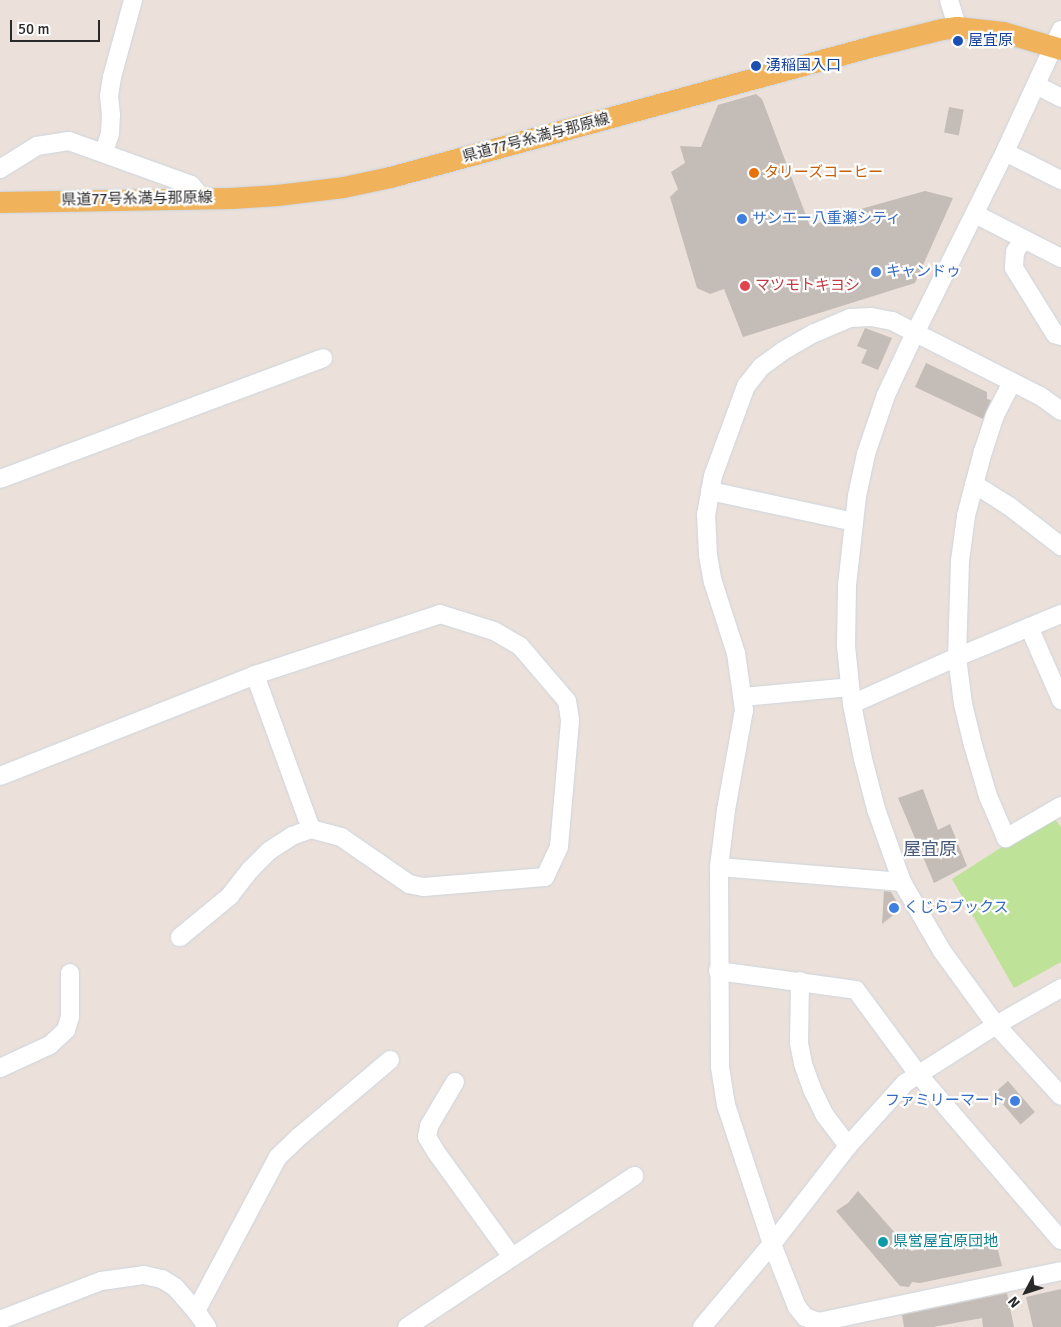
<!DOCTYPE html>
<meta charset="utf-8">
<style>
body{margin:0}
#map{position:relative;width:1061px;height:1327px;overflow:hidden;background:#ebe1da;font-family:Signika,"Noto Sans JP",sans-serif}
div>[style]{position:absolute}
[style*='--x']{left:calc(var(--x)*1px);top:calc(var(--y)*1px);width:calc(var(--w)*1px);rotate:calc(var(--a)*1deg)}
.green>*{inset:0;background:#bee297}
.building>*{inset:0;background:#c4bcb6;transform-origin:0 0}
.roads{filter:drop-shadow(0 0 1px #cdd4de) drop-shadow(0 0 1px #cdd4de)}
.minor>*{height:18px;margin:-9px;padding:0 9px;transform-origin:9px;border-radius:9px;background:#fff}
.major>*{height:21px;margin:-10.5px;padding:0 10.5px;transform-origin:10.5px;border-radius:10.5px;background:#f0b35b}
.dots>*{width:14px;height:14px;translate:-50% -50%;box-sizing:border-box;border:2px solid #fff;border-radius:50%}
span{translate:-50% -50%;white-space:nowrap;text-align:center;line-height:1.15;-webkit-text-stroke:4.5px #fff;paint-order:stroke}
.transit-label{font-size:15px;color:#164399}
.left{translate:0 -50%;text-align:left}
.street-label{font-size:15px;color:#292929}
.food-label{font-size:15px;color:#c56008}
.shop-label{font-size:15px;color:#366cbe}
.right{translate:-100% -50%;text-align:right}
.health-label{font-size:15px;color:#be3a42}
.culture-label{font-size:15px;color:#0d838f}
.quarter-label{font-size:18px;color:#4a5b79}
.north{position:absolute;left:1001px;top:1267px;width:50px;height:50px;-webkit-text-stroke:4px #fff;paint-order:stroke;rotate:230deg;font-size:14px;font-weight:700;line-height:20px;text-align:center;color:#292929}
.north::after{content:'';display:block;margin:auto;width:18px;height:22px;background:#292929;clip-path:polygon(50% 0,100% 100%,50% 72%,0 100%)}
.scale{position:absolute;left:10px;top:20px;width:90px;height:22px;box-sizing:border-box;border:2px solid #292929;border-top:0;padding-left:6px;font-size:15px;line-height:18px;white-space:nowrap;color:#292929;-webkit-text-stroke:4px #fff;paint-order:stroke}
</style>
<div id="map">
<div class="green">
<div style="clip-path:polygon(1052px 815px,1061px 827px,1061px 962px,1014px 988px,952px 879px)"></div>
</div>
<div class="building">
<div style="clip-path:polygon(756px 94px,762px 99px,810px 226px,850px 212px,925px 191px,953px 198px,915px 283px,743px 337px,724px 289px,710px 294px,697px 288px,670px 197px,678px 189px,671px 172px,685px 163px,680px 146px,701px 147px,718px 105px)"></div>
<div style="left:949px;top:107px;width:15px;height:26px;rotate:11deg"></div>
<div style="clip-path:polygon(865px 328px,892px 338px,878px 370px,861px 363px,867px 350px,857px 346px)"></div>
<div style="clip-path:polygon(926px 363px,987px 392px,987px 399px,991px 400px,983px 419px,915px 387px)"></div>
<div style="clip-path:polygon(923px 789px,938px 830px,950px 824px,967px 866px,934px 883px,898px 798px)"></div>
<div style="clip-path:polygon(884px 891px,891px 892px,901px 909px,882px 924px)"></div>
<div style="left:1008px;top:1081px;width:41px;height:19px;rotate:49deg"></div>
<div style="clip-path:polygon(858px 1191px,911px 1251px,991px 1236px,994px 1250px,998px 1250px,1002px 1266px,920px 1283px,912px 1282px,909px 1287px,900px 1286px,836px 1211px,848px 1203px)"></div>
<div style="clip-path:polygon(1061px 1289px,1061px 1327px,1033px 1327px,1026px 1297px)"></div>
<div style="clip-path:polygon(1007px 1293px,1014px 1327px,983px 1327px,982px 1318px,933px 1327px,904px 1327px,902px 1315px)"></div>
</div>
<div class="roads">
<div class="minor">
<div style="--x:949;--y:0;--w:28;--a:73"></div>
<div style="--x:1061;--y:30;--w:134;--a:114.7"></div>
<div style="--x:1005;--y:152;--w:202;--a:116.4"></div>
<div style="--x:915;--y:333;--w:68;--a:115.1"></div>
<div style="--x:886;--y:395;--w:62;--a:108.7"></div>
<div style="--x:866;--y:454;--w:43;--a:102.1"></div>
<div style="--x:857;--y:496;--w:90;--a:96.4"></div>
<div style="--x:847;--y:585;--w:61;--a:90.9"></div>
<div style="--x:846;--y:646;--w:58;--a:84.1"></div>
<div style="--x:852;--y:704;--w:56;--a:78.7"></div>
<div style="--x:863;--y:759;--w:52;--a:75.4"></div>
<div style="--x:876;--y:809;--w:77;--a:70.4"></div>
<div style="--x:902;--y:882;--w:80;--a:59.9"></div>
<div style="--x:942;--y:951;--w:92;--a:53.9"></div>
<div style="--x:996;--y:1025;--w:96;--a:47.5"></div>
<div style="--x:1036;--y:85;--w:28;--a:27"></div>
<div style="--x:104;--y:152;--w:20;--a:-72"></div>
<div style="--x:110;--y:133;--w:18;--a:-87"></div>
<div style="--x:111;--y:115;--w:19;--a:-96"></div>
<div style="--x:109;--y:96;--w:19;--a:-81"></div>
<div style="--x:112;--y:77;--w:80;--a:-74.7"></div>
<div style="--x:1005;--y:152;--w:63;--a:26.6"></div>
<div style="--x:0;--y:169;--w:44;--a:-31.9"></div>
<div style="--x:37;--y:146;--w:32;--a:-9"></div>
<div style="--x:69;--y:141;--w:130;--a:19.8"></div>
<div style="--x:191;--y:185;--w:18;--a:49"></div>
<div style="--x:975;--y:214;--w:97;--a:27.1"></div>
<div style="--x:1023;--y:240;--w:14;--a:124"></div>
<div style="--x:1015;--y:252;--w:16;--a:94"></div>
<div style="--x:1014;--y:268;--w:78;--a:58.2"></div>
<div style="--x:1055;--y:334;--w:6;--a:18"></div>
<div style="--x:1012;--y:382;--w:37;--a:117"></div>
<div style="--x:995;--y:415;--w:38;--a:108"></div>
<div style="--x:983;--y:451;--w:67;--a:104.7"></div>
<div style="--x:966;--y:516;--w:45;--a:97.6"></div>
<div style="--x:960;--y:561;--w:96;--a:91.8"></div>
<div style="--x:957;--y:657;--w:47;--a:82.7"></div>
<div style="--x:963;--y:704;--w:42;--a:76.3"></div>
<div style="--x:973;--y:745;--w:53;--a:73.6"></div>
<div style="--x:988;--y:796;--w:46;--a:66.8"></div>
<div style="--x:1006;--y:838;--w:64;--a:-30.2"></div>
<div style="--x:1061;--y:411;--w:26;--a:-144"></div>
<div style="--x:1040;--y:396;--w:166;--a:-153.1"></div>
<div style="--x:892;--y:321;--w:21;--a:-169"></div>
<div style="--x:871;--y:317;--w:21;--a:177"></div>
<div style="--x:850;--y:318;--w:39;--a:157"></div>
<div style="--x:814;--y:333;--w:36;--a:150"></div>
<div style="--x:783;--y:351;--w:27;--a:144"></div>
<div style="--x:761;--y:367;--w:24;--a:128"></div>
<div style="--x:746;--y:386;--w:96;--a:110.1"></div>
<div style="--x:713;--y:476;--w:39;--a:100"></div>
<div style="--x:706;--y:514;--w:41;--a:87.2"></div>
<div style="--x:708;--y:555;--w:27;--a:80"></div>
<div style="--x:713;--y:582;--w:75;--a:72.1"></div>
<div style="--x:736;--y:653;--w:58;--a:82"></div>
<div style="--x:744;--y:710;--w:102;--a:100.2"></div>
<div style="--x:726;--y:810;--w:57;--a:97"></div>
<div style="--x:719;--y:867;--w:200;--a:89.7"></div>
<div style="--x:720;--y:1067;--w:38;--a:81"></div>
<div style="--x:726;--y:1105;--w:146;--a:71.7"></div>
<div style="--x:772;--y:1244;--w:68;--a:68.4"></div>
<div style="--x:797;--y:1307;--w:13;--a:51"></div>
<div style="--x:805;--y:1317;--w:15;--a:20"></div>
<div style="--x:819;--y:1322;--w:247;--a:-11.9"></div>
<div style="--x:0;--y:479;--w:345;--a:-20.5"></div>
<div style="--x:974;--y:484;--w:41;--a:32.2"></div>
<div style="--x:1009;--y:506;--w:66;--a:37.6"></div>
<div style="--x:710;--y:491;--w:147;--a:12.1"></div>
<div style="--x:1029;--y:627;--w:80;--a:66.3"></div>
<div style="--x:255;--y:675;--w:164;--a:70"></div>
<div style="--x:743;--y:697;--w:107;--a:-5.3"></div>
<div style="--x:852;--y:704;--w:115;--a:-24.1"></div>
<div style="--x:957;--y:657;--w:113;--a:-22.5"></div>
<div style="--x:0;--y:776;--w:274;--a:-21.6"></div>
<div style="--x:255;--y:675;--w:195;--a:-18.2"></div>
<div style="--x:440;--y:614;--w:57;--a:17.5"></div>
<div style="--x:494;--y:631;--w:30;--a:30"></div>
<div style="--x:520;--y:646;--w:72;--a:49.5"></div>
<div style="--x:567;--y:701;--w:20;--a:81"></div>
<div style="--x:570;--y:721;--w:126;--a:95"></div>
<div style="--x:559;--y:847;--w:33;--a:115"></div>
<div style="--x:545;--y:877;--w:122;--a:175.3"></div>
<div style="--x:423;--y:887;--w:14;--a:-168"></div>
<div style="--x:409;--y:884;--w:83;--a:-145.3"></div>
<div style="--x:341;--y:837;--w:31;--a:-165"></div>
<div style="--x:311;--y:829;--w:20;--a:160"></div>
<div style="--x:292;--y:836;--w:27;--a:147"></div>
<div style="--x:269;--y:851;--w:27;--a:135"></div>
<div style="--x:250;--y:870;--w:33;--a:128"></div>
<div style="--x:230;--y:896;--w:65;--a:140.6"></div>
<div style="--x:719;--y:867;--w:184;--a:4.7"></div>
<div style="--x:718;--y:971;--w:139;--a:7.8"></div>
<div style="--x:856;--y:990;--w:104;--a:53.6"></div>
<div style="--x:918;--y:1074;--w:219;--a:49.3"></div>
<div style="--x:800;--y:981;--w:62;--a:90.9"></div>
<div style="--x:799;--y:1043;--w:21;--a:79"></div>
<div style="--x:803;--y:1064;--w:27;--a:70"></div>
<div style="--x:812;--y:1089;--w:28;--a:64"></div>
<div style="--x:824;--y:1114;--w:40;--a:53"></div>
<div style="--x:0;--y:1068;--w:55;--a:-24.7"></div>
<div style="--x:50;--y:1045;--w:22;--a:-43"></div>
<div style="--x:66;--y:1030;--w:14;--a:-73"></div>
<div style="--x:70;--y:1017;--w:44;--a:-90"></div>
<div style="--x:455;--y:1082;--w:51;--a:120.6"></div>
<div style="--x:429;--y:1126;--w:11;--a:100"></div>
<div style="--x:427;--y:1137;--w:17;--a:59"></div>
<div style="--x:436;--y:1152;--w:130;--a:54.1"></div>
<div style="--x:196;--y:1311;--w:174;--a:-62"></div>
<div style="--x:278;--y:1157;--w:30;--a:-44"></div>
<div style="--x:300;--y:1136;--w:118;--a:-40.2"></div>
<div style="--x:0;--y:1320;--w:108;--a:-21.1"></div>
<div style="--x:101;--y:1281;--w:43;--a:-7.9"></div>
<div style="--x:144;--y:1275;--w:18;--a:13"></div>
<div style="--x:162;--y:1279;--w:15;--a:32"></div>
<div style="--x:175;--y:1287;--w:32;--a:49"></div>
<div style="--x:196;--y:1311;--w:19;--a:55"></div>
<div style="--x:407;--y:1327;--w:273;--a:-33.6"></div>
<div style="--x:702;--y:1327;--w:109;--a:-49.9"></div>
<div style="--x:772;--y:1244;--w:124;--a:-52.2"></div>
<div style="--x:848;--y:1146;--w:85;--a:-47.9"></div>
<div style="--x:905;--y:1083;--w:108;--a:-32.5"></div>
<div style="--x:996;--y:1025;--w:75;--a:-29.6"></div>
</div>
<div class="major">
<div style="--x:0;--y:202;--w:231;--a:-1"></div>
<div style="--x:231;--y:198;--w:46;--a:-3.7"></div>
<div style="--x:277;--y:195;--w:66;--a:-6.9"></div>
<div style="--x:343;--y:187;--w:48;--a:-12"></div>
<div style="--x:390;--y:177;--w:500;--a:-15.17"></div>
<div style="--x:873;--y:46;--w:71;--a:-13.8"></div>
<div style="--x:942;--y:29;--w:15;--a:-8"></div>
<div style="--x:957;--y:27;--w:46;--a:6.2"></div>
<div style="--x:1003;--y:32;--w:60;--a:16.3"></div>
</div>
</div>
<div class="dots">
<div style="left:958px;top:41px;background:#1a4fb4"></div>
<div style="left:756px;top:66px;background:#1a4fb4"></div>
<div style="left:754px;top:173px;background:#e8710a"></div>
<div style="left:742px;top:219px;background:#3f7fe0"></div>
<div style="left:876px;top:272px;background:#3f7fe0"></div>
<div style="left:745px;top:286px;background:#e0444e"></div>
<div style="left:894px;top:908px;background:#3f7fe0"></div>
<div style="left:1015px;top:1101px;background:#3f7fe0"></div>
<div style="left:883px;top:1242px;background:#0f9aa8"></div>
</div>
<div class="transit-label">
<span class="left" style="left:968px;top:41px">屋宜原</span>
<span class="left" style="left:766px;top:66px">湧稲国入口</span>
</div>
<div class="street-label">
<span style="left:536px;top:138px;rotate:-15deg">県道77号糸満与那原線</span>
<span style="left:137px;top:199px;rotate:-1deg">県道77号糸満与那原線</span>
</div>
<div class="food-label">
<span class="left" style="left:764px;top:173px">タリーズコーヒー</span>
</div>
<div class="shop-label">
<span class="left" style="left:752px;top:219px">サンエー八重瀬シティ</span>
<span class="left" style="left:886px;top:272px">キャンドゥ</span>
<span class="left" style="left:904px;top:908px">くじらブックス</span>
<span class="right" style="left:1005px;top:1101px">ファミリーマート</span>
</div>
<div class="health-label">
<span class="left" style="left:755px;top:286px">マツモトキヨシ</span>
</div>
<div class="culture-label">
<span class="left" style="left:893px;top:1242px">県営屋宜原団地</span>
</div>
<div class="quarter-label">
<span style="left:930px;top:849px">屋宜原</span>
</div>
<div class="north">N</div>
<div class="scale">50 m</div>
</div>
